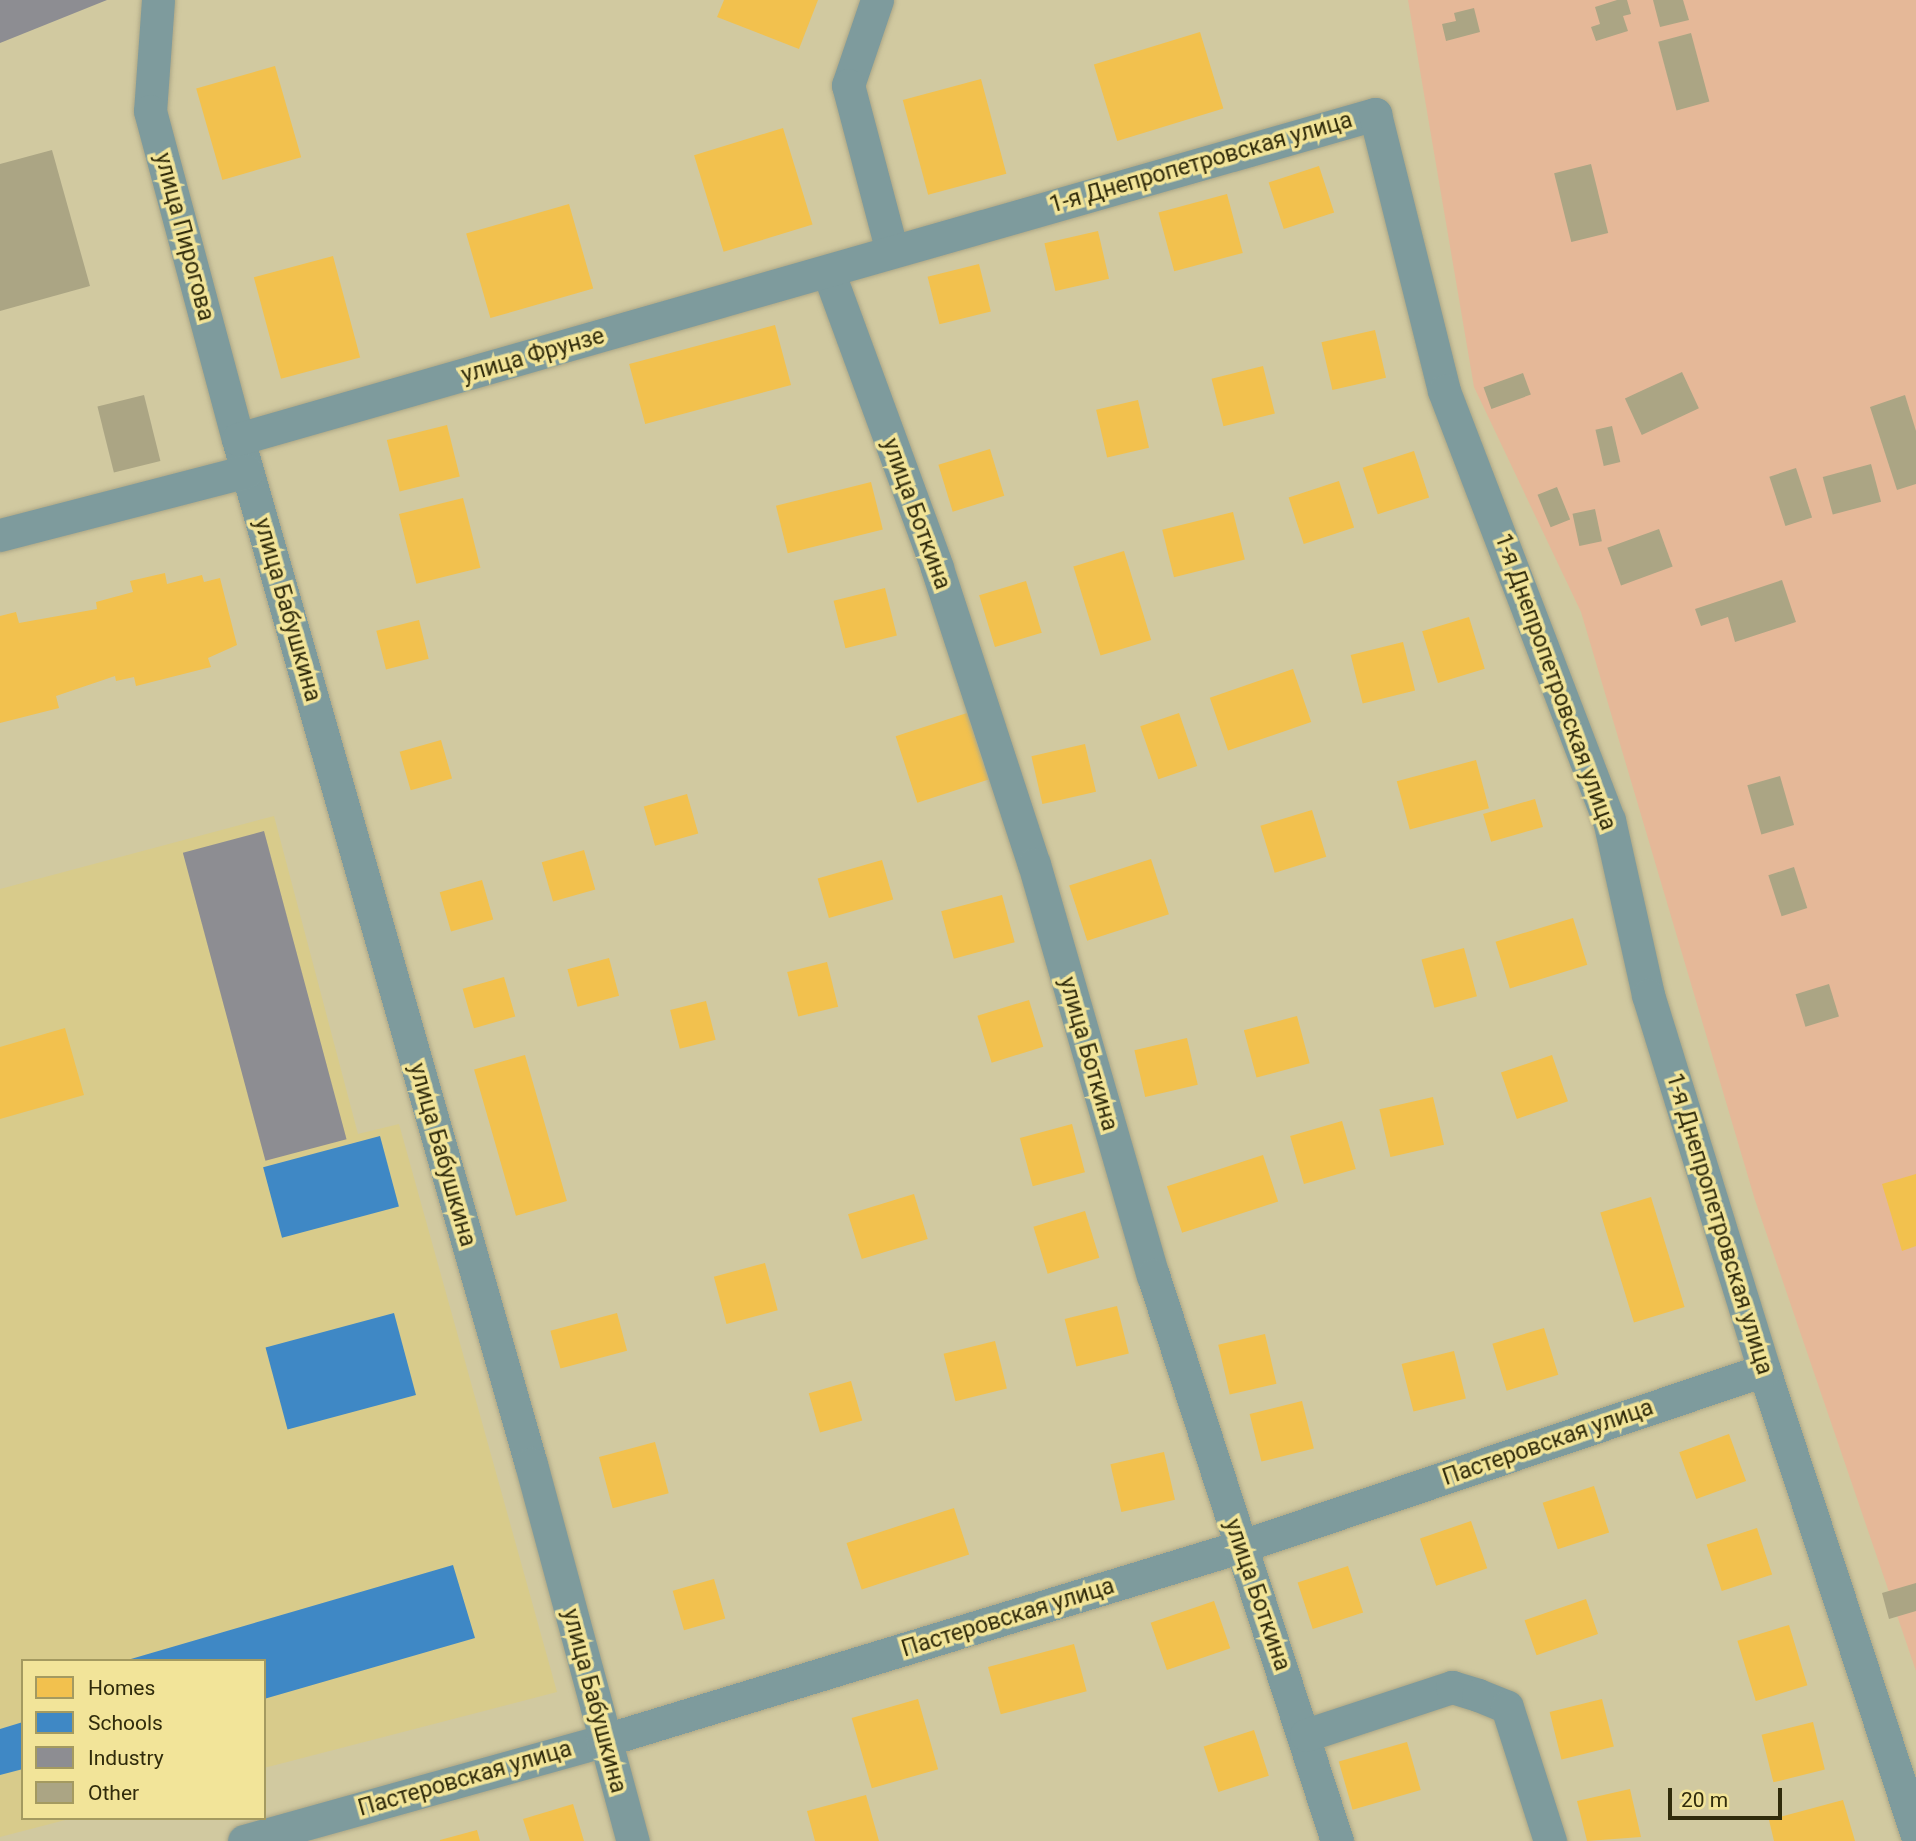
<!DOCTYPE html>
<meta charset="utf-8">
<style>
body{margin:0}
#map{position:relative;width:1916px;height:1841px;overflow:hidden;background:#d1c9a0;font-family:Roboto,sans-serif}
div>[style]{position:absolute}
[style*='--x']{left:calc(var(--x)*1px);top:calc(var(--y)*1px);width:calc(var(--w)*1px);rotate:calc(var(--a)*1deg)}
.built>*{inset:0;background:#d8cb8b}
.green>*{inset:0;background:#e5b898}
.homes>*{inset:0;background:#f2c14e;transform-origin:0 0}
.schools>*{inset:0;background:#3f88c5;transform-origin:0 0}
.industry>*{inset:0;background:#8d8d92;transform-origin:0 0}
.building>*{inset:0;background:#aba584;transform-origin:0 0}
.roads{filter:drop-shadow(0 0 2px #ada786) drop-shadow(0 0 2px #ada786)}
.street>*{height:33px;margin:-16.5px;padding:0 16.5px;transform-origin:16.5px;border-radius:16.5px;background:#7e9b9d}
span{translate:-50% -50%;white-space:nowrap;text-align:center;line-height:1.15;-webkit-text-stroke:7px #f2e499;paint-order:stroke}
.street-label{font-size:23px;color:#302b0b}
.legend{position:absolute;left:21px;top:1659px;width:245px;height:161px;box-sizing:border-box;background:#f2e499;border:2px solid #a49a60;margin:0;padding:9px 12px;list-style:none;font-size:21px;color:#302b0b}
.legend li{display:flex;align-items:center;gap:14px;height:35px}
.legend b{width:35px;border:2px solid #a49a60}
.scale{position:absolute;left:1668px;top:1788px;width:114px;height:32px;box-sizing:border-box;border:4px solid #302b0b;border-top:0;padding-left:9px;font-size:21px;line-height:24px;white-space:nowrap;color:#302b0b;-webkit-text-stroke:5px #f2e499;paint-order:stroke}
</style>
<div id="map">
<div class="built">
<div style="clip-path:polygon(274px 816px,358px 1134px,399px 1124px,557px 1692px,264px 1768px,264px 1661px,23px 1661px,23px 1818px,73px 1818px,0 1837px,0 889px)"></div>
</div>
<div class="green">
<div style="clip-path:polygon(1408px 0,1916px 0,1916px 1671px,1755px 1200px,1581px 612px,1474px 387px)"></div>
</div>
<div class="homes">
<div style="clip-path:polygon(724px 0,818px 0,799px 49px,717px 17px)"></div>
<div style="left:1200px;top:32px;width:80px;height:111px;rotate:73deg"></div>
<div style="left:275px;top:66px;width:95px;height:82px;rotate:74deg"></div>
<div style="left:981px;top:79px;width:98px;height:81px;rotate:75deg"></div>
<div style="left:783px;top:128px;width:101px;height:93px;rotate:73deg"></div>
<div style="left:1319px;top:166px;width:49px;height:53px;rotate:72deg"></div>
<div style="left:1227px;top:194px;width:61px;height:71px;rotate:75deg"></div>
<div style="left:569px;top:204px;width:88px;height:107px;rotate:74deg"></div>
<div style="left:1098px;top:231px;width:49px;height:55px;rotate:77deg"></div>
<div style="left:333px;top:256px;width:105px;height:82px;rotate:75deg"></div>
<div style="left:979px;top:264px;width:49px;height:53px;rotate:76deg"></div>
<div style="left:775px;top:325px;width:62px;height:151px;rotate:75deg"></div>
<div style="left:1375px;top:330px;width:49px;height:55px;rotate:77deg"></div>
<div style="left:1263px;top:366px;width:49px;height:53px;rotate:76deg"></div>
<div style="left:1138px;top:400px;width:49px;height:43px;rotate:77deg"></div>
<div style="left:447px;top:425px;width:53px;height:62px;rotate:76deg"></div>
<div style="left:990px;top:449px;width:49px;height:54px;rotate:73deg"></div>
<div style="left:1414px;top:451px;width:49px;height:54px;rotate:72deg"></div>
<div style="left:1339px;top:481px;width:49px;height:53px;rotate:72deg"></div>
<div style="left:871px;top:482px;width:49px;height:98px;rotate:76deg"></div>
<div style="left:463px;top:498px;width:72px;height:66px;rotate:76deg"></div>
<div style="left:1233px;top:512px;width:49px;height:73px;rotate:76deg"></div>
<div style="left:1124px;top:551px;width:93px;height:53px;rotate:73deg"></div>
<div style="clip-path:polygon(165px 573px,167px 584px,202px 575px,204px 582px,220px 578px,237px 645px,208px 658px,211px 667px,136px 686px,134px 677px,116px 681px,115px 676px,56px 696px,59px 708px,0 723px,0 616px,16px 612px,19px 623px,97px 609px,96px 602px,133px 592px,130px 581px)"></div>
<div style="left:1026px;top:581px;width:54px;height:49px;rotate:73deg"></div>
<div style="left:885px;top:588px;width:49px;height:53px;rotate:76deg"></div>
<div style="left:1469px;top:617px;width:54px;height:49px;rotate:73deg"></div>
<div style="left:419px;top:620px;width:40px;height:44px;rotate:76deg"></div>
<div style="left:1403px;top:642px;width:50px;height:54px;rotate:76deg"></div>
<div style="left:1293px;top:669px;width:56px;height:88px;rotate:71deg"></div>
<div style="left:967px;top:713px;width:70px;height:75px;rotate:72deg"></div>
<div style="left:1179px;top:713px;width:56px;height:41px;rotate:71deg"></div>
<div style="left:441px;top:740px;width:40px;height:43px;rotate:74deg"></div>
<div style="left:1085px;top:744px;width:49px;height:55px;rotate:77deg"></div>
<div style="left:1476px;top:760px;width:50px;height:82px;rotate:75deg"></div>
<div style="left:687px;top:794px;width:41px;height:45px;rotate:74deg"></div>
<div style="left:1535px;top:799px;width:29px;height:54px;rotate:74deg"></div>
<div style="left:1312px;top:810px;width:49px;height:54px;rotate:73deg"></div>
<div style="left:584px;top:850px;width:41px;height:44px;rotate:74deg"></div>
<div style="left:1151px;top:859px;width:58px;height:86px;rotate:72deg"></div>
<div style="left:882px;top:860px;width:41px;height:67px;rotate:74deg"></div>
<div style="left:482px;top:880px;width:41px;height:44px;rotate:74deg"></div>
<div style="left:1002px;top:895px;width:49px;height:63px;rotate:75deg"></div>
<div style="left:1573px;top:918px;width:49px;height:81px;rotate:73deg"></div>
<div style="left:1464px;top:948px;width:50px;height:44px;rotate:75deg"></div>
<div style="left:609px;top:958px;width:39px;height:43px;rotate:75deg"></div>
<div style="left:827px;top:962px;width:46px;height:41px;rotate:76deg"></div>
<div style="left:504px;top:977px;width:41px;height:43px;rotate:74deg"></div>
<div style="left:1029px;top:1000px;width:49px;height:54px;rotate:73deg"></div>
<div style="left:706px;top:1001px;width:40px;height:37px;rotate:76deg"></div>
<div style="left:1297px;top:1016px;width:49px;height:55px;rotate:75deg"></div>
<div style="clip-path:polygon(65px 1028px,84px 1095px,0 1119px,0 1047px)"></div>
<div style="left:1187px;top:1038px;width:48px;height:54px;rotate:77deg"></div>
<div style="left:525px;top:1055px;width:152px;height:53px;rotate:74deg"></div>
<div style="left:1552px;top:1055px;width:49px;height:54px;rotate:71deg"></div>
<div style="left:1433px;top:1097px;width:49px;height:55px;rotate:77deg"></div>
<div style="left:1342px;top:1121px;width:50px;height:54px;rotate:74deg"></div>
<div style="left:1072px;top:1124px;width:50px;height:54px;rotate:75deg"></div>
<div style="left:1263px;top:1155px;width:49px;height:101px;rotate:72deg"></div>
<div style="clip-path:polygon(1916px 1174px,1916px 1246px,1902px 1251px,1882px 1184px)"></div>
<div style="left:914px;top:1194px;width:47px;height:69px;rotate:73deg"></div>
<div style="left:1651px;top:1197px;width:115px;height:53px;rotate:73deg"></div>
<div style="left:1085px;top:1211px;width:49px;height:54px;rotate:73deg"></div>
<div style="left:765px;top:1263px;width:49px;height:53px;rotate:75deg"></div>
<div style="left:1117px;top:1306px;width:49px;height:54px;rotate:76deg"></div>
<div style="left:617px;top:1313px;width:39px;height:69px;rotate:75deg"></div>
<div style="left:1544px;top:1328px;width:49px;height:54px;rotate:73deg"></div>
<div style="left:1265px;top:1334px;width:51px;height:48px;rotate:77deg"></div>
<div style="left:995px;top:1341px;width:49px;height:53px;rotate:76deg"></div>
<div style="left:1454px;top:1351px;width:49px;height:54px;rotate:76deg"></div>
<div style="left:851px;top:1381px;width:41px;height:44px;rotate:74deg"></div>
<div style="left:1302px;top:1401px;width:49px;height:54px;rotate:76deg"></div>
<div style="left:1729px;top:1434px;width:50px;height:53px;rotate:70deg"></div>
<div style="left:655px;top:1442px;width:53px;height:58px;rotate:75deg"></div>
<div style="left:1164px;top:1452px;width:49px;height:55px;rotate:77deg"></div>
<div style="left:1594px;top:1486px;width:49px;height:54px;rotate:72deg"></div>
<div style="left:954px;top:1508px;width:49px;height:113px;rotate:72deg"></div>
<div style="left:1471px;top:1521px;width:50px;height:54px;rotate:71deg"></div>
<div style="left:1757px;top:1528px;width:49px;height:53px;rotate:72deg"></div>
<div style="left:1348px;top:1566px;width:49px;height:53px;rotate:72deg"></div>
<div style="left:714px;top:1579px;width:41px;height:43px;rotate:74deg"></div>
<div style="left:1586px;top:1599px;width:37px;height:65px;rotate:71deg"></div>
<div style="left:1214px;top:1601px;width:50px;height:67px;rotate:71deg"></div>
<div style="left:1789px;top:1625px;width:63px;height:54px;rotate:73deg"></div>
<div style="left:1074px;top:1644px;width:49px;height:89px;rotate:75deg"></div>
<div style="left:918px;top:1699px;width:73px;height:69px;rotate:74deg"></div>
<div style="left:1602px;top:1699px;width:49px;height:54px;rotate:76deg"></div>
<div style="left:1813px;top:1722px;width:49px;height:53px;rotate:76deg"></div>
<div style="left:1254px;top:1730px;width:48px;height:53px;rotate:72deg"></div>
<div style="left:1407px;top:1742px;width:50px;height:71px;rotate:74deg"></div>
<div style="clip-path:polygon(1630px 1789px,1641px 1837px,1587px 1841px,1577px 1801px)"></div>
<div style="clip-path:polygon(866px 1795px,879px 1841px,815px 1841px,807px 1811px)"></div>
<div style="clip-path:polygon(1843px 1800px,1855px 1841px,1774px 1841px,1769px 1820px)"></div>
<div style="clip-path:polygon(573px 1804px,584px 1841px,530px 1841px,523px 1819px)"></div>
<div style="clip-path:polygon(477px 1830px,480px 1841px,440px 1841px,440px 1840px)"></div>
</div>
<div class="schools">
<div style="left:380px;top:1136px;width:73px;height:121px;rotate:75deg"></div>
<div style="left:394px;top:1313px;width:85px;height:133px;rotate:75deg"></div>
<div style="clip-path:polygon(453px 1565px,475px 1638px,264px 1699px,264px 1661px,124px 1661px)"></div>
<div style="clip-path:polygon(23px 1722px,23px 1769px,0 1775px,0 1729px)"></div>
</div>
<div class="industry">
<div style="clip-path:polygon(0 0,107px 0,0 43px)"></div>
<div style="left:264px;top:831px;width:319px;height:84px;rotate:75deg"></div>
</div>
<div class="building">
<div style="clip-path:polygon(1617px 0,1627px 0,1631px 14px,1623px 16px,1628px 31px,1596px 41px,1591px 27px,1600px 24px,1595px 7px)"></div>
<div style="clip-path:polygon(1653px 0,1683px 0,1689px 20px,1660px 27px)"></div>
<div style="clip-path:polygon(1474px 8px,1480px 32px,1446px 41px,1442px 24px,1456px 21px,1454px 13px)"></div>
<div style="left:1691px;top:33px;width:71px;height:34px;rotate:75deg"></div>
<div style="clip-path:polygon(52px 150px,90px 286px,0 311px,0 164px)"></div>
<div style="left:1591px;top:164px;width:71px;height:38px;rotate:76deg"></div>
<div style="left:1682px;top:372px;width:40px;height:63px;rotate:65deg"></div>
<div style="left:1523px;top:373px;width:23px;height:42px;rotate:70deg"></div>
<div style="left:144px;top:395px;width:68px;height:48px;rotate:76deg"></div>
<div style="clip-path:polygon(1905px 395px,1916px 431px,1916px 484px,1897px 490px,1870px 407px)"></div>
<div style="left:1612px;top:426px;width:37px;height:17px;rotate:77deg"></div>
<div style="left:1871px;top:464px;width:39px;height:50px;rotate:75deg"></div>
<div style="left:1796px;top:468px;width:52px;height:28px;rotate:72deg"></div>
<div style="left:1557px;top:487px;width:35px;height:21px;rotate:68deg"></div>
<div style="left:1595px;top:509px;width:33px;height:23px;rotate:78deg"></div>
<div style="left:1659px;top:529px;width:40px;height:55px;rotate:70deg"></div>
<div style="clip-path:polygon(1782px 580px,1796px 622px,1735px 642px,1728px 617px,1701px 626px,1695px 609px)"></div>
<div style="left:1780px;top:776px;width:51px;height:34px;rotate:74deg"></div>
<div style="left:1794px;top:867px;width:43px;height:27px;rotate:72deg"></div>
<div style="left:1829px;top:984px;width:34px;height:35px;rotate:73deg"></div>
<div style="clip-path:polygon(1916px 1583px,1916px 1611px,1889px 1619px,1882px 1593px)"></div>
</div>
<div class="roads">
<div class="street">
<div style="--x:158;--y:0;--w:111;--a:94.1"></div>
<div style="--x:150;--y:111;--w:340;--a:75"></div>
<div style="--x:238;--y:439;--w:1066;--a:74.05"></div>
<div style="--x:531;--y:1464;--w:391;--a:74.9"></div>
<div style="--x:877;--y:0;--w:90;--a:108.8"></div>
<div style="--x:848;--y:85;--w:172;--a:75.2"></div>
<div style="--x:828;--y:271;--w:316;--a:69.8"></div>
<div style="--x:937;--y:568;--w:311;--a:71.9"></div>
<div style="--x:1034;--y:864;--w:428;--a:73.9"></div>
<div style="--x:1153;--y:1275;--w:595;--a:71.99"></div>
<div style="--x:238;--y:439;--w:1183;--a:-15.95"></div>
<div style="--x:1375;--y:114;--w:285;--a:76"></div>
<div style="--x:1444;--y:391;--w:460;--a:69"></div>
<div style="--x:1609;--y:820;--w:179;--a:77.4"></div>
<div style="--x:1648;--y:995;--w:393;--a:72.8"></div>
<div style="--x:1764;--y:1370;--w:487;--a:71.8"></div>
<div style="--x:0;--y:535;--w:255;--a:-14.5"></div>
<div style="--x:1306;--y:1735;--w:154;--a:-18.2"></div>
<div style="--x:1452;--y:1687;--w:27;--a:17"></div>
<div style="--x:1478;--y:1695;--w:31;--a:22"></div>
<div style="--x:1507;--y:1707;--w:141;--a:72.2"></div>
<div style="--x:244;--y:1841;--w:372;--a:-15.6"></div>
<div style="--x:602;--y:1741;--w:666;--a:-16.94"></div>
<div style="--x:1239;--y:1547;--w:554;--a:-18.63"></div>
</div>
</div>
<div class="street-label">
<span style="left:1201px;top:163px;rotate:-16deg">1-я Днепропетровская улица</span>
<span style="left:184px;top:237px;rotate:75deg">улица Пирогова</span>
<span style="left:533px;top:356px;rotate:-16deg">улица Фрунзе</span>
<span style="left:916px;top:514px;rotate:70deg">улица Боткина</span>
<span style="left:287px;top:610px;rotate:74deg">улица Бабушкина</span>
<span style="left:1555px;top:682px;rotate:70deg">1-я Днепропетровская улица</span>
<span style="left:1088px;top:1054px;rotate:74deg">улица Боткина</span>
<span style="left:442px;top:1155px;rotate:74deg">улица Бабушкина</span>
<span style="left:1719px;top:1224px;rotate:73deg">1-я Днепропетровская улица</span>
<span style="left:1548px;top:1443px;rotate:-19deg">Пастеровская улица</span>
<span style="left:1257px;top:1595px;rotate:71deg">улица Боткина</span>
<span style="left:1008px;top:1618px;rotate:-17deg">Пастеровская улица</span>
<span style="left:594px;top:1701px;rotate:75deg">улица Бабушкина</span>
<span style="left:465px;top:1779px;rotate:-16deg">Пастеровская улица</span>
</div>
<ul class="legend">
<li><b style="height:19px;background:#f2c14e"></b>Homes</li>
<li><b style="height:19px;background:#3f88c5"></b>Schools</li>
<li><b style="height:19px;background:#8d8d92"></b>Industry</li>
<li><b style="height:19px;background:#aba584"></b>Other</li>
</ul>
<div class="scale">20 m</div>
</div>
